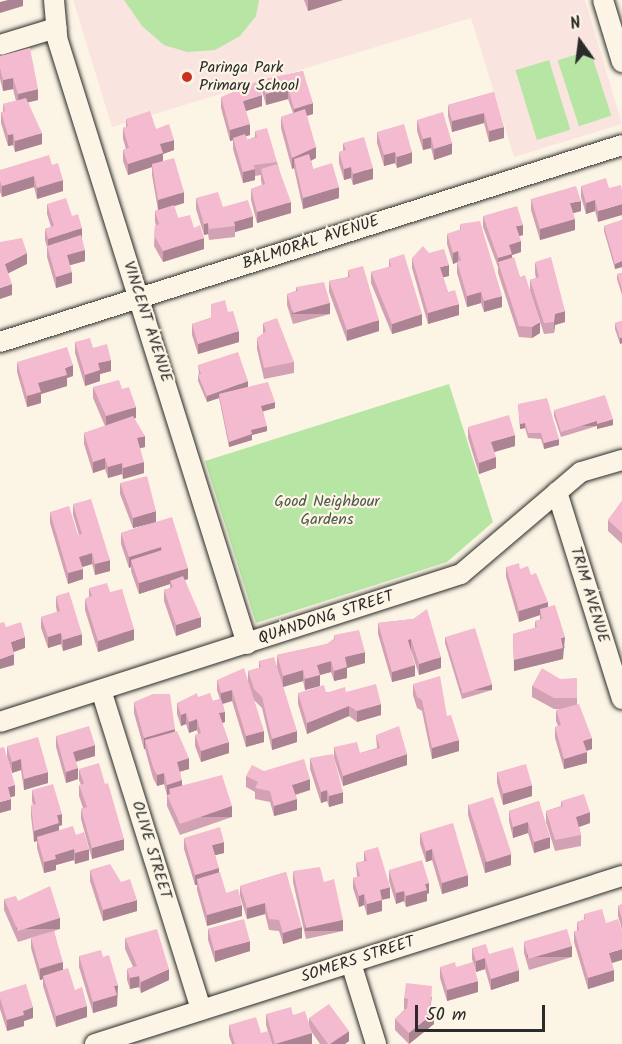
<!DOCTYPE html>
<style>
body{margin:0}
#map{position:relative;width:622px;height:1044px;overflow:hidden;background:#fcf5e5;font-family:Kalam,sans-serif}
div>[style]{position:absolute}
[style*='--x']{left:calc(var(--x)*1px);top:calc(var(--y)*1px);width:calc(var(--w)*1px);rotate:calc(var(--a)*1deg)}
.built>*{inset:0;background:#fae4df}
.green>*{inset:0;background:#b6e5a4;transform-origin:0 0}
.roads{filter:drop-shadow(0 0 2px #2b2b2b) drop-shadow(0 0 2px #2b2b2b)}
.minor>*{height:20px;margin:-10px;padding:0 10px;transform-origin:10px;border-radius:10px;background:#fcf5e5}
.wall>*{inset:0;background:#d2a1b3}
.shaded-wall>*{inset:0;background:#ab8392;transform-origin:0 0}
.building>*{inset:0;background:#f4bbd0;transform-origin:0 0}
.dots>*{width:16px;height:16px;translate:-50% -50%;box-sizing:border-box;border:3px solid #fcf5e5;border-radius:50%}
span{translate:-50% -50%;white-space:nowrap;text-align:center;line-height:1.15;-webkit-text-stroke:4.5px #fcf5e5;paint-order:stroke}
.poi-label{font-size:16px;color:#2b2b2b}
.left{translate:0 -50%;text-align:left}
.street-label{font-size:16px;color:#2b2b2b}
.park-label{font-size:16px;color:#4e5a49}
.north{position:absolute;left:550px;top:12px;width:60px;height:60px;-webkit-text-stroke:4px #fcf5e5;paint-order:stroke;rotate:346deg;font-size:16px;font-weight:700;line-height:24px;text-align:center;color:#2b2b2b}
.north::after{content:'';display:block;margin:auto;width:21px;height:27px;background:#2b2b2b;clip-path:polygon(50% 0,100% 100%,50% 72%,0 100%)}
.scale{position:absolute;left:415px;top:1005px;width:130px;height:27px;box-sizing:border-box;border:3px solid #2b2b2b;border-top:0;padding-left:8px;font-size:18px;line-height:21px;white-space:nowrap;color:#2b2b2b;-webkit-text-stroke:4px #fcf5e5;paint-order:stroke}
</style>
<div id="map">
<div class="built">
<div style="clip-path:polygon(73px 0,585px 0,622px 124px,514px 157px,471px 18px,112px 127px)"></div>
</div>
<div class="green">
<div style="clip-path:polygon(124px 0,259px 0,256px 16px,240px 36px,215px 50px,187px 52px,164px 45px,142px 26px)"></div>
<div style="left:590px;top:50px;width:69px;height:34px;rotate:72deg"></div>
<div style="left:549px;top:60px;width:73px;height:35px;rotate:73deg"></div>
<div style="clip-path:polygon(449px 384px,493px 522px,447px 562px,256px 623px,205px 461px)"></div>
</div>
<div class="roads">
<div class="minor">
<div style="--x:54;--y:0;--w:38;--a:85"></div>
<div style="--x:57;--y:38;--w:635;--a:72.59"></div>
<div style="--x:603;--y:0;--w:65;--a:73"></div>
<div style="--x:0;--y:45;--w:59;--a:-16.9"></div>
<div style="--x:0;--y:342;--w:652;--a:-17.57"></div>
<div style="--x:557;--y:492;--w:217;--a:72.6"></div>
<div style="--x:101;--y:690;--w:335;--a:72.6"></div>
<div style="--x:0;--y:722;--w:484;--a:-17.8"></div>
<div style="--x:461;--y:574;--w:157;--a:-40.4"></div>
<div style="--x:581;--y:472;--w:43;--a:-16.3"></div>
<div style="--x:351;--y:963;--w:85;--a:72.8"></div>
<div style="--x:95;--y:1044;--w:553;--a:-17.68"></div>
</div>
</div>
<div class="wall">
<div style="clip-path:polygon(304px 0,343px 0,308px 11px)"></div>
<div style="clip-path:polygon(0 56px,38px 100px,28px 102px,42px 144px,15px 152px,13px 145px,8px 146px,1px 123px,1px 112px,3px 112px,3px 104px,16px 101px,13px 89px,3px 91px,0 79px)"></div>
<div style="clip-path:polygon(303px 71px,313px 114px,307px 116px,316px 158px,311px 161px,313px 169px,339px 198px,303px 209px,294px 168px,292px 169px,281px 128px,281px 117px,293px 113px,288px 99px,266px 105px,262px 91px,262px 80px)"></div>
<div style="clip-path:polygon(494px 92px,504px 138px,489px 142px,484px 123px,452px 132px,448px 116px,448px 105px)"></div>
<div style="clip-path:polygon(221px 97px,262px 106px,246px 111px,250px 135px,246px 136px,247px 140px,255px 137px,255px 131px,277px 162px,291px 213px,257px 223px,251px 200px,251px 189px,262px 185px,261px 180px,261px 175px,255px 176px,255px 180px,243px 183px,233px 149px,233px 140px,230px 141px,221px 108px)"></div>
<div style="clip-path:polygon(126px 119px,156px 129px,174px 150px,163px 154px,163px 161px,184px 203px,174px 206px,178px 218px,194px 228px,204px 249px,163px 262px,154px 246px,155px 226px,156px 225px,155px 222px,155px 211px,158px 210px,152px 175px,152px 167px,128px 175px,123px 161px,123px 150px,126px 149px,123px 139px,123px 128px,126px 127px)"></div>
<div style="clip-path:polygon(417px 120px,452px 154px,434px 160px,431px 148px,423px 150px,417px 131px)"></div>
<div style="clip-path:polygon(377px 132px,412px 163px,397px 168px,395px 163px,384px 166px,377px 143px)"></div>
<div style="clip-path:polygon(343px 143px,373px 179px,353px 185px,351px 178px,344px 180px,339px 163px,339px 152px,343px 151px)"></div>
<div style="clip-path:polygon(52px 165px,63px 191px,37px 199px,34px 187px,2px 197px,0 192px,0 170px)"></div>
<div style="clip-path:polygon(581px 186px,609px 188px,598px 222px,595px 211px,586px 214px,581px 197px)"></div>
<div style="clip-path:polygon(196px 198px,223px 207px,253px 227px,235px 232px,235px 237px,209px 240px,208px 234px,204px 235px,196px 209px)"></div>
<div style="clip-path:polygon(531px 199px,581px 211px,573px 213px,575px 230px,540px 240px,531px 210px)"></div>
<div style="clip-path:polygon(47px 204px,72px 216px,82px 239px,85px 261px,70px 265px,72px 283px,56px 288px,47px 257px,47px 247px,45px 240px,45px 229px,51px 227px,47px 214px)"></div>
<div style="clip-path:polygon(483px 216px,523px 235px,519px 236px,521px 252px,512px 255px,512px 258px,520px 277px,540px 333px,532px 338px,519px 337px,498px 273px,498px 267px,483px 227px)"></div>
<div style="clip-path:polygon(622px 220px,622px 267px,615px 269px,604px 231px,604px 226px)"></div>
<div style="clip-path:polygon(460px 224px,502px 307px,484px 312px,481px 303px,467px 307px,457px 273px,457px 262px,453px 264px,447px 244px,447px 234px,460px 230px)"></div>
<div style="clip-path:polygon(429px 253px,449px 276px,443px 277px,448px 292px,459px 315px,428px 324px,412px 268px,412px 258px)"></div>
<div style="clip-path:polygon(389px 259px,422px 325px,392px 334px,371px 283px,371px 272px,389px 267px)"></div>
<div style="clip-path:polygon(535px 262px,565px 322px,555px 325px,554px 333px,544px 334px,530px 291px,530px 280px,536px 278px,535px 273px)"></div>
<div style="clip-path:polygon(348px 270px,379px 331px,347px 341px,329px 292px,329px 281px,348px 277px)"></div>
<div style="clip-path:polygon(622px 273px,622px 295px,617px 279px,617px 274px)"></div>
<div style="clip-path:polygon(296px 287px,330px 314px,293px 324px,287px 305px,287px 294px,296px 291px)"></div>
<div style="clip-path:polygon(228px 312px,239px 342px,198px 354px,192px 335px,192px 324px)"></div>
<div style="clip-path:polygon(622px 321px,622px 343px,620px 344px,615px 329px,615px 323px)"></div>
<div style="clip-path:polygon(263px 323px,294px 362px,294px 373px,264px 379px,257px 349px,257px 338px,263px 334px)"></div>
<div style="clip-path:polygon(75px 342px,93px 348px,111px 371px,100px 374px,100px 381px,85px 386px,75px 353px)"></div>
<div style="clip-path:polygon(17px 362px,73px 376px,67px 378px,67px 386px,41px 394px,41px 403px,27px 407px,17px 372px)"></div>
<div style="clip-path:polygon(198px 365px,248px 387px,275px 408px,263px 411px,267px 431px,252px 435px,252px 440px,229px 447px,219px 398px,207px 402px,198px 381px,198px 375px,199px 374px)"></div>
<div style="clip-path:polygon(93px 387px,122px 389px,136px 418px,134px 418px,145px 447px,140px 448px,144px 473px,123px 479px,122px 474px,108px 478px,105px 469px,93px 473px,84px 444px,84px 433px,105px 426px,93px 398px)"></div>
<div style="clip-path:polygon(518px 404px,559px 445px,544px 449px,541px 439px,528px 438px,525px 428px,520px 429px)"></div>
<div style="clip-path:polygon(554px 410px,613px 425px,597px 429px,597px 426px,561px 437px,554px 416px)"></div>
<div style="clip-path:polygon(468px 427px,515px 446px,494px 452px,496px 468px,479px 474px,468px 438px)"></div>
<div style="clip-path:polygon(120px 483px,156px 522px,188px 579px,185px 580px,201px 627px,176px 636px,164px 601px,164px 590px,170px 588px,170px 584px,139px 594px,131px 571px,131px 567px,129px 568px,121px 544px,121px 533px,155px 522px,133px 528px,120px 494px)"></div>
<div style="clip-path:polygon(622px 501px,622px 544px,608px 531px,608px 520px)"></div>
<div style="clip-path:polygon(73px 504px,110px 571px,95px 575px,92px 564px,82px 567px,83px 579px,68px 584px,50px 523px,50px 512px,78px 535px,79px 535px,73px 515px)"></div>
<div style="clip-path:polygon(506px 567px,520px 569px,548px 607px,565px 648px,563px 648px,563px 659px,514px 671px,513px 634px,535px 628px,535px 621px,540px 620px,540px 615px,519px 622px,506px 577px)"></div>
<div style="clip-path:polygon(89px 588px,134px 640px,98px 652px,85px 610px,85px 599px,89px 597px)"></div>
<div style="clip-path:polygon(56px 596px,82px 645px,63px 651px,61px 644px,48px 648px,41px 628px,41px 617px,57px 612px,56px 607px)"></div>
<div style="clip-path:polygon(413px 619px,441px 668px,419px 675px,411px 650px,415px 676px,392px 682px,378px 634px,378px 623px)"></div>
<div style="clip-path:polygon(334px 635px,365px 663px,347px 668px,347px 678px,334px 681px,331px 672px,320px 675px,320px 686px,305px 690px,303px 681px,283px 687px,297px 742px,272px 750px,262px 708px,254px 700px,264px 742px,246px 747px,232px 701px,223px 704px,225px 722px,222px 723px,229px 753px,201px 762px,195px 746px,195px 735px,198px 734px,197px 730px,189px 733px,186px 724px,181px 726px,177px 714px,177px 703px,198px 697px,213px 701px,220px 699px,217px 690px,217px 680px,248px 682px,248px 671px,259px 668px,259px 661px,277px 666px,277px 655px,327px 644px,334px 639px)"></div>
<div style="clip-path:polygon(445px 637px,492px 690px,462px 699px,445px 643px)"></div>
<div style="clip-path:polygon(577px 678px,577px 704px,592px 749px,586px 751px,587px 763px,564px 769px,555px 738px,555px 727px,558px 726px,556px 721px,556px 710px,562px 709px,554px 709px,532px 697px,532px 686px)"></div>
<div style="clip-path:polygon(413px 684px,447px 716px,459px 751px,432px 759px,422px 711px,417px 708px,413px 695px)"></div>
<div style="clip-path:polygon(346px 692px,381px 715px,357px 722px,349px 716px,307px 734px,298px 704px,298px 693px)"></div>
<div style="clip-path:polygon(134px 702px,175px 731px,189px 769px,180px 772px,182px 785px,232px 817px,180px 835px,167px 806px,167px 795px,164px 784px,157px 786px,153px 778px,145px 749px,144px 749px,134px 713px)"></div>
<div style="clip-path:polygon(376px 735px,407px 765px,343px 786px,334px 758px,334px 747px,360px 753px,377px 748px)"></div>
<div style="clip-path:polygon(56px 736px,95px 756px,76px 762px,78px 779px,66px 783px,56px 747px)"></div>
<div style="clip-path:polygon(7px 746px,48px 783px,24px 790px,21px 770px,12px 773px,7px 757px)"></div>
<div style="clip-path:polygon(310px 758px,343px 803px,329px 807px,327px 801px,321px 803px,310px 769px)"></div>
<div style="clip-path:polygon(79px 769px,124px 850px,92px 859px,81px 819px,81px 809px,83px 808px,79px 796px,79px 785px,81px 785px,79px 780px)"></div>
<div style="clip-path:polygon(264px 771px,310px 790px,296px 795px,297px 810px,274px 816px,270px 802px,255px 799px,255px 792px,246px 787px,246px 776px)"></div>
<div style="clip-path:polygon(497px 772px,532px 796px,503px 805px,497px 783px)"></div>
<div style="clip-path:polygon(32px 790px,62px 825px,59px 826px,59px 831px,76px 835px,89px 860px,75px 864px,74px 860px,56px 865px,56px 870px,44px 873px,37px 848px,37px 841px,34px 842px,31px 816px,31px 805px,33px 805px,32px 801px)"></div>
<div style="clip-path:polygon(539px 801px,550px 848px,534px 853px,528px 833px,513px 838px,509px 821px,509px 811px)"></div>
<div style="clip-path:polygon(561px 801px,590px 823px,579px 827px,581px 835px,581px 846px,555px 851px,546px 822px,546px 811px,561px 806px)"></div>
<div style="clip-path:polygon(468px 804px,511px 865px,485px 873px,468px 815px)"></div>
<div style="clip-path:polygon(420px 833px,468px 886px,442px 894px,432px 860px,426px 862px,420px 844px)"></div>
<div style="clip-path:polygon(184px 838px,224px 853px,215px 855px,219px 872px,226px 893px,242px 916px,207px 926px,197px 890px,197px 885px,195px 885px,184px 849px)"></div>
<div style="clip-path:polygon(364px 851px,390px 898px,382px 900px,382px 911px,367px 915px,364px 905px,359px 907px,353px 888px,353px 878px,357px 877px,356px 863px,364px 861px)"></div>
<div style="clip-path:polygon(90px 870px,137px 911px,103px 921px,90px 881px)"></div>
<div style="clip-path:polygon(389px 870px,429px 893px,427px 894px,427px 901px,406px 907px,404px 901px,396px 904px,389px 881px)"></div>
<div style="clip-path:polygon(293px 871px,343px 931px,306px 939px,293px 882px)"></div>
<div style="clip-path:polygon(286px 872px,302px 938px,283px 944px,279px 931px,269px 930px,265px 914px,247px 919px,240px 896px,240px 886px)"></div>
<div style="clip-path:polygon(4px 899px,60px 929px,54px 931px,63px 969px,87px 1017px,56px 1027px,43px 986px,43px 979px,40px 980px,31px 948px,31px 938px,18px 942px,4px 910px)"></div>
<div style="clip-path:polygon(622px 904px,622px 930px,618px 916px,618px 906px)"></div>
<div style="clip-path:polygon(584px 914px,612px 963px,614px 981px,588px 989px,574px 942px,574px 931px,577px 931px,577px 922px,584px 920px)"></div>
<div style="clip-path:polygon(208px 929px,250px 951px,215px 962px,208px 940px)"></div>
<div style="clip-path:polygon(125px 938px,169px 980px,141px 993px,139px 987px,130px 989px,127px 980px,127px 969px,133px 967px,125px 949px)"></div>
<div style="clip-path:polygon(524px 942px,572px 957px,529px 970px,524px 953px)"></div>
<div style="clip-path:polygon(472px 948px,489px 954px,519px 981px,491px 990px,485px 969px,476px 972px,472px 959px)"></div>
<div style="clip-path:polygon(79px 956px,103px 957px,118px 996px,117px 996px,117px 1006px,93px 1013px,79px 967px)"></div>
<div style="clip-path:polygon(440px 967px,456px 967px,478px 992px,447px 1001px,440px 978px)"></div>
<div style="clip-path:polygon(0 992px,33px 1018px,24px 1021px,24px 1026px,7px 1031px,0 1009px)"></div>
<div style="clip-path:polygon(432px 997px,430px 1010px,434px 1024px,409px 1044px,395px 1030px,395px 1019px,405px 1009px,404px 1009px,404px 998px)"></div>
<div style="clip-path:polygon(266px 1014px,293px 1015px,309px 1026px,309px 1018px,349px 1041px,345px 1044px,320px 1044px,311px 1031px,312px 1044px,272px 1044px,266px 1025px)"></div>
<div style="clip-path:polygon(229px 1025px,261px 1033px,272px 1044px,232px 1044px,229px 1036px)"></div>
</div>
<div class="shaded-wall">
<div style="clip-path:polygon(8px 0,23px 0,23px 6px,0 13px,0 2px)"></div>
<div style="clip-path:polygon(308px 0,343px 0,308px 11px)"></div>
<div style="clip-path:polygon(13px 78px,13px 89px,3px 91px,3px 80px)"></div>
<div style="clip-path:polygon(288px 88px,288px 99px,266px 105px,266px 94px)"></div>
<div style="clip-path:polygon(38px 89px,38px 100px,18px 105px,18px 94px)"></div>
<div style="clip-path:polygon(262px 95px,262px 106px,243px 112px,243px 101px)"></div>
<div style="clip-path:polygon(313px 103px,313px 114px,294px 119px,294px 109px)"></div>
<div style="clip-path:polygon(484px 113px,484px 123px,452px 132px,452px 121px)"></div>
<div style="clip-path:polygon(250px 124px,250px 135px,230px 141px,230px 130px)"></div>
<div style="clip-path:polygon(504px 127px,504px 138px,489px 142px,489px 131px)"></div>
<div style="clip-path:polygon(42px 133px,42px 144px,15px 152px,15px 141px)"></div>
<div style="clip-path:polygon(13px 134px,13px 145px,8px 146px,8px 135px)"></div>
<div style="clip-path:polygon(431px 137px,431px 148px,423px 150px,423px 139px)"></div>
<div style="clip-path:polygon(174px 140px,174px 150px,163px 154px,163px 164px,152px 164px,152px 167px,128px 175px,128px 164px,160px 144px)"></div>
<div style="clip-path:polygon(452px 143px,452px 154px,434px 160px,434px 149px)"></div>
<div style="clip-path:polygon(316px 147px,316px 158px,296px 167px,294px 159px,294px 168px,292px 169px,292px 158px)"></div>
<div style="clip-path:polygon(395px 152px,395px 163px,384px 166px,384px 155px)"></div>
<div style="clip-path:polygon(412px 152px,412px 163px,397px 168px,397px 157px)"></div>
<div style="clip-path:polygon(351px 167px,351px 178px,344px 180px,344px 169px)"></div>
<div style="clip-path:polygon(373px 168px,373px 179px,353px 185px,353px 174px)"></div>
<div style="clip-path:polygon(255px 169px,255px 180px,243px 183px,243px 172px)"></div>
<div style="clip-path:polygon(34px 176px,34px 187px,2px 197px,2px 186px)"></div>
<div style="clip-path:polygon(63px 180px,63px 191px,37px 199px,37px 188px)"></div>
<div style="clip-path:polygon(339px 187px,339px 198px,303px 209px,303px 198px)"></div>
<div style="clip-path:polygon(184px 192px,184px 203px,158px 211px,158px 200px)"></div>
<div style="clip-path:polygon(595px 200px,595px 211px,586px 214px,586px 203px)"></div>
<div style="clip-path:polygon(581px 201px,581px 211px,570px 214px,570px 203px)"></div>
<div style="clip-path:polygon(291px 202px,291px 213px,257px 223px,257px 212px)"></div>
<div style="clip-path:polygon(622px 204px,622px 215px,598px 222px,598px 211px)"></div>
<div style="clip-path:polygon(253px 216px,253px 227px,235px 232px,235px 226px,234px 222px)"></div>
<div style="clip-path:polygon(575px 219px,575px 230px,540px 240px,540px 229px)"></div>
<div style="clip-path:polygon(208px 223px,208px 234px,204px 235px,204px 224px)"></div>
<div style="clip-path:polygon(523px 225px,523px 235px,516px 237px,516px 226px)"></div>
<div style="clip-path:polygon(82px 228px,82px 239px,48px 250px,48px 239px)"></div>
<div style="clip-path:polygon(204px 238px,204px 249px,163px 262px,163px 251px)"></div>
<div style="clip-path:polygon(521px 241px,521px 252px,512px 255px,512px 265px,498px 265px,498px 258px,509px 245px)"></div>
<div style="clip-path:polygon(85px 250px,85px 261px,67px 266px,67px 255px)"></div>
<div style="clip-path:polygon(458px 251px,458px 262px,453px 264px,453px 253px)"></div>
<div style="clip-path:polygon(27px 253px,27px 264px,5px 275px,5px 264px)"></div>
<div style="clip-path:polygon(622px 261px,622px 267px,615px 269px,615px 264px)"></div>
<div style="clip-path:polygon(449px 265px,449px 276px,440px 278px,440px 267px)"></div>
<div style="clip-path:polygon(72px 272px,72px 283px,56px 288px,56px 277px)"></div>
<div style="clip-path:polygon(12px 284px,12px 295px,0 299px,0 288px)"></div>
<div style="clip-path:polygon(481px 292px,481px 303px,467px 307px,467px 296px)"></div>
<div style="clip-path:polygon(502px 296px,502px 307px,484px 312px,484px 301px)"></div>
<div style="left:330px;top:303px;width:11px;height:38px;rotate:90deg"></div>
<div style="clip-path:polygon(459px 304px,459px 315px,428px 324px,428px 313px)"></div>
<div style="clip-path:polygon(565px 311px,565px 322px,555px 325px,554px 333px,554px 322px,555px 314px)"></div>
<div style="clip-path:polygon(422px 314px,422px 325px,392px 334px,392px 324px)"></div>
<div style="clip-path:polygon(379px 320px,379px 331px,347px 341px,347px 330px)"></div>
<div style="clip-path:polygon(540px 322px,540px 333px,532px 338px,532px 327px)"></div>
<div style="clip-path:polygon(239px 331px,239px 342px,198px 354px,198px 344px)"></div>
<div style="clip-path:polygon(620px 338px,622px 338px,622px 343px,620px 344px)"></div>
<div style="clip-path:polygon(111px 360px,111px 371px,100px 374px,100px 381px,85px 386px,85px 375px,98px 363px)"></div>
<div style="clip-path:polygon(73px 365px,73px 376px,67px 378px,67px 386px,41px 394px,41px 403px,27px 407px,27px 396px,38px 383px,65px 368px)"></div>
<div style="clip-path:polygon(248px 381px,248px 387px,219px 394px,219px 398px,207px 402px,207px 396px)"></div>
<div style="clip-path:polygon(275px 402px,275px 408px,261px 412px,261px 406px)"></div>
<div style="clip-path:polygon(136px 407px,136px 418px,106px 427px,106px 416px)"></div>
<div style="clip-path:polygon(613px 419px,613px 425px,597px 429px,597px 424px)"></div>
<div style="left:597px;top:421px;width:5px;height:38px;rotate:90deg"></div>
<div style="clip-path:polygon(525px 423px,525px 428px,520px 429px,520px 424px)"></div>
<div style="clip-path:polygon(267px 426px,267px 431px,252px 435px,252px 440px,229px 447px,229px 442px,251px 430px)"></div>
<div style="clip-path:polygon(515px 435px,515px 446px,491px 453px,491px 442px)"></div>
<div style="clip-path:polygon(145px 436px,145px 447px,137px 449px,137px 438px)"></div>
<div style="clip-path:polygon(559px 439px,559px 445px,544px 449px,544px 443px)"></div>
<div style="clip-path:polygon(496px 457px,496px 468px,479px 474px,479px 463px)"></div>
<div style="clip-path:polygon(105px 458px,105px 469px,93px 473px,93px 462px)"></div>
<div style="clip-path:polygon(144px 462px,144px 473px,123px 479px,123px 468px)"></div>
<div style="clip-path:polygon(122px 463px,122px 474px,108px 478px,108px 467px)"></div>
<div style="clip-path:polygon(156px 511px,156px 522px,133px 528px,133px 518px)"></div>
<div style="clip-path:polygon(161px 547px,161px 558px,131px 560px,131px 567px,129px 568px,129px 557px)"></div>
<div style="clip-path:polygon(92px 553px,92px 564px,79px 568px,79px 557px)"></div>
<div style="clip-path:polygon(110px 560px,110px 571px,95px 575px,95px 564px)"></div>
<div style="clip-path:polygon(188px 568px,188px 579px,171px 584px,170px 581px,170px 584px,139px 594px,139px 583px)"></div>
<div style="clip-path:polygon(83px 569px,83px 579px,68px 584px,68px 573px)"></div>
<div style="clip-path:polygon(548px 602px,548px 613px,540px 609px,540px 615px,519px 622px,519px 611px)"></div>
<div style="clip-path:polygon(201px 617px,201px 627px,176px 636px,176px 625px)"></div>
<div style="clip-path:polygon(134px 629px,134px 640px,98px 652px,98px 641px)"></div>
<div style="clip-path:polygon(61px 633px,61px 644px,48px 648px,48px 637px)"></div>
<div style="clip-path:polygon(82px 634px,82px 645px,63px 651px,63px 640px)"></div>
<div style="clip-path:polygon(25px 637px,25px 648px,11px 653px,11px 642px)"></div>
<div style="clip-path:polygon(565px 637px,563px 659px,514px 671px,514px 660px,561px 638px)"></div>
<div style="clip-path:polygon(411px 639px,411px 650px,408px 651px,408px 640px)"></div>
<div style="clip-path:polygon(365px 652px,365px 663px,347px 668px,347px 678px,334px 681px,334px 671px,345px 657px)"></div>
<div style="clip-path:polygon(14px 654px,14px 665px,0 669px,0 659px)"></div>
<div style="clip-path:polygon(441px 657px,441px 668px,419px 675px,419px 664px)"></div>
<div style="clip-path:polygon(331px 661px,331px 672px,320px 675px,320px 686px,305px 690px,305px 679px,317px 665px)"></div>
<div style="clip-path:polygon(415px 665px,415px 676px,392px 682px,392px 672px)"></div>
<div style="clip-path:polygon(303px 670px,303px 681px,283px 687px,283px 676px)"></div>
<div style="left:492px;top:684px;width:6px;height:31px;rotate:90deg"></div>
<div style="clip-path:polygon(232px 690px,232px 701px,221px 704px,221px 693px)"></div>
<div style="clip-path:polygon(381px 704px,381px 715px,357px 722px,357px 711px)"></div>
<div style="clip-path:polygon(349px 706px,349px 716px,307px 734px,307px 723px)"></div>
<div style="clip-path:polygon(225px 712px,225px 722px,219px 724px,219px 713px)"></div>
<div style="clip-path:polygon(186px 713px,186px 724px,181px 726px,181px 715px)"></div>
<div style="clip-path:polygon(197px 719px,197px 730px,189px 733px,189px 722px)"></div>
<div style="clip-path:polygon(175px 729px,175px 740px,145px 740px,145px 749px,144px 749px,144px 738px)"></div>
<div style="clip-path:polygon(264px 731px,264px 742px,246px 747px,246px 736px)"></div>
<div style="clip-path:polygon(297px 731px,297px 742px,272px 750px,272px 739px)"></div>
<div style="clip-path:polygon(592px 738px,592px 749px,583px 752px,583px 741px)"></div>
<div style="clip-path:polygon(459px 740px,459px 751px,432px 759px,432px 748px)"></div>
<div style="clip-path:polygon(229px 742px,229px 753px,201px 762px,201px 751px)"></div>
<div style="clip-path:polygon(95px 745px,95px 756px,73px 762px,73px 752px)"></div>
<div style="clip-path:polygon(587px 752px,587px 763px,564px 769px,564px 759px)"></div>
<div style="clip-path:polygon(407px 754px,407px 765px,343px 786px,343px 776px)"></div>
<div style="clip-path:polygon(189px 758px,189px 769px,177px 772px,177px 762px)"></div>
<div style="clip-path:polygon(21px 759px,21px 770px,12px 773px,12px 762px)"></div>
<div style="clip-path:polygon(78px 768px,78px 779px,66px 783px,66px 772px)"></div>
<div style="clip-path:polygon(48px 772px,48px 783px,24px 790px,24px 779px)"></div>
<div style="clip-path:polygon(164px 773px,164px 784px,157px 786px,157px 775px)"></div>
<div style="clip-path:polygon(310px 779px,310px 790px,292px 795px,292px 785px)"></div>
<div style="clip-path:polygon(182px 780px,182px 791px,169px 789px,169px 795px,167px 796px,167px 785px)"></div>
<div style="clip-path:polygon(15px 785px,15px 796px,8px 798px,8px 787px)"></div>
<div style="clip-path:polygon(532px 785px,532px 796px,503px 805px,503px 794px)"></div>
<div style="clip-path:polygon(327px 790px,327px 801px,321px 803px,321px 792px)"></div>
<div style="clip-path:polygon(343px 792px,343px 803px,329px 807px,329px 796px)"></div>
<div style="clip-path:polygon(11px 799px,11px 810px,0 813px,0 802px)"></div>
<div style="clip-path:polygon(297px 799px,297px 810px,274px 816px,274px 806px)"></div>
<div style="left:232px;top:806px;width:11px;height:55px;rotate:90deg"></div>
<div style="clip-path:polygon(590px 812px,590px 823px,576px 828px,576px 817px)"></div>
<div style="clip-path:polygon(62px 814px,62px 825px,59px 826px,59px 834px,37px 837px,37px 841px,34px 842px,34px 831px,57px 815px)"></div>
<div style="clip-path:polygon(528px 822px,528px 833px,513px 838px,513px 827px)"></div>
<div style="clip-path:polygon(550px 837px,550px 848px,534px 853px,534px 842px)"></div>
<div style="clip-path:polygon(124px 839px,124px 850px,92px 859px,92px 848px)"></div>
<div style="clip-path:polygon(224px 842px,224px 853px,212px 856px,212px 845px)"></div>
<div style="clip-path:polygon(74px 849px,74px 860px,56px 865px,56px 870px,44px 873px,44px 862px,55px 855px)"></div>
<div style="clip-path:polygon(89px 849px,89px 860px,75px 864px,75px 853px)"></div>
<div style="clip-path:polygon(432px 849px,432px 860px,426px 862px,426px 851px)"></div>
<div style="clip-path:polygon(511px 854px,511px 865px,485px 873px,485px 862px)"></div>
<div style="clip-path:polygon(219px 868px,219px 879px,197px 879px,197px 885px,195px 885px,195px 875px)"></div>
<div style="clip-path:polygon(468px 875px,468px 886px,442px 894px,442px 883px)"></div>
<div style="clip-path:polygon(429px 883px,429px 893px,427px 894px,427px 901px,406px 907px,406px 896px,425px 884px)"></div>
<div style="clip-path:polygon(390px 887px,390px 898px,380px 900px,380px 890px)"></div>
<div style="clip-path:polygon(404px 891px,404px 901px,396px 904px,396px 893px)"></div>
<div style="clip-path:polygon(364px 894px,364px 905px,359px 907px,359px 896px)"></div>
<div style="clip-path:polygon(137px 900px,137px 911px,103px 921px,103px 910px)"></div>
<div style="clip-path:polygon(382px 900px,382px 911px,367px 915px,367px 904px)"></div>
<div style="clip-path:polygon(265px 903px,265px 914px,247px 919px,247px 908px)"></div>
<div style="clip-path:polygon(242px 905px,242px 916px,207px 926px,207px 915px)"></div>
<div style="left:60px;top:918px;width:11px;height:44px;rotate:90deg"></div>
<div style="left:343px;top:920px;width:11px;height:38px;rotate:90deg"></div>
<div style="clip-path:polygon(302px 927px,302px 938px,283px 944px,283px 933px)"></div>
<div style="clip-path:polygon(250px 941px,250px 951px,215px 962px,215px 951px)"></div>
<div style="left:572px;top:946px;width:11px;height:45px;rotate:90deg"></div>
<div style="clip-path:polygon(622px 949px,622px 960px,609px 964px,609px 953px)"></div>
<div style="clip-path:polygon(485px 958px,485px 969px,476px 972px,476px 961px)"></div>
<div style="clip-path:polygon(63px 962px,63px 973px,43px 976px,43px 979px,40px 980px,40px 969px)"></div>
<div style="clip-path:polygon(169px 969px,169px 980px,141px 993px,141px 982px)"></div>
<div style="clip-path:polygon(519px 970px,519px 981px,491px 990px,491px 979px)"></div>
<div style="clip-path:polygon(614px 970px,614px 981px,588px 989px,588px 978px)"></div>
<div style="clip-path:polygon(139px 976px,139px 987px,130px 989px,130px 978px)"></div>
<div style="clip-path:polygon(478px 981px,478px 992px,447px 1001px,447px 990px)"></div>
<div style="clip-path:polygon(118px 985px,117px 1006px,93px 1013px,93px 1002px,114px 986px)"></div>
<div style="clip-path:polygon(432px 986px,430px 1016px,434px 1013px,434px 1024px,409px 1044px,409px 1033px,430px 1009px)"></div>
<div style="clip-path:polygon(87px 1006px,87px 1017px,56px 1027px,56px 1016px)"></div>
<div style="clip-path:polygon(33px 1007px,33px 1018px,24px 1021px,24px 1026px,7px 1031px,7px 1020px,23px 1011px)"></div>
<div style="clip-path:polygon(349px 1031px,349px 1041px,345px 1044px,330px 1044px)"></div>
<div style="clip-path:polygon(312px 1033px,312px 1044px,275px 1044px)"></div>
</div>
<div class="building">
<div style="clip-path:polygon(30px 48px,38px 89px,18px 94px,13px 78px,3px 80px,0 68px,0 56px)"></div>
<div style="clip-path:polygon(303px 71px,313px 103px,294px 109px,288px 88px,266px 94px,262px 80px)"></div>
<div style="clip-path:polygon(258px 81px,262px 95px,243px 101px,250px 124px,230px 130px,221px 97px)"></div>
<div style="clip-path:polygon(494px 92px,504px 127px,489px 131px,484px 113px,452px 121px,448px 105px)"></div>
<div style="clip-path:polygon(26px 98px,42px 133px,15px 141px,13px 134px,8px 135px,1px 112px,5px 111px,3px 104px)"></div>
<div style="clip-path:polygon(305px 109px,316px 147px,292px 158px,281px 117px)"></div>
<div style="clip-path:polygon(150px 111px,156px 129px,169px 124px,174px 140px,160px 144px,163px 153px,128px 164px,123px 150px,129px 148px,123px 128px,128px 126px,126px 119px)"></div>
<div style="clip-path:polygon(443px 112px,452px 143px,434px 149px,431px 137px,423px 139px,417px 120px)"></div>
<div style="clip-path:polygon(404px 124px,412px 152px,397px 157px,395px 152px,384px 155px,377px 132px)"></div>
<div style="clip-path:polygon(267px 128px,277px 162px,254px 165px,255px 169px,243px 172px,233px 138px,245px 134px,247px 140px,257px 137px,255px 131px)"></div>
<div style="clip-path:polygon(364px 137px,373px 168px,353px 174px,351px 167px,344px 169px,339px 152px,346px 150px,343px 143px)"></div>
<div style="clip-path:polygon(309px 154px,313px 169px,332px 163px,339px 187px,303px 198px,294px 159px)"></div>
<div style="clip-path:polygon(49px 155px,52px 165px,58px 163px,63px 180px,37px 188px,34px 176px,2px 186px,0 181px,0 170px)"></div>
<div style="clip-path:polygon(174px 158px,184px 192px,158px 200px,152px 164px)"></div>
<div style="clip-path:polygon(277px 164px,291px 202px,257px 212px,251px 189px,265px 184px,261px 169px)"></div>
<div style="clip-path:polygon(606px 178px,609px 188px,621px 185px,622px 190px,622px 204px,598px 211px,595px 200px,586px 203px,581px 186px)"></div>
<div style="clip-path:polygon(576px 186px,581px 201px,570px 203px,575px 219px,540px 229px,531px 199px)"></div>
<div style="clip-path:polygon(218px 192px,223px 207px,248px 200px,253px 216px,234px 222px,235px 226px,209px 229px,208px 223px,204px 224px,196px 198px)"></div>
<div style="clip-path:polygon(66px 198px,72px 216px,78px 214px,82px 228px,48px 239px,45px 229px,54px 226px,47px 204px)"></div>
<div style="clip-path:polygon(174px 205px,178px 218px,190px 215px,194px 228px,200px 225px,204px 238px,163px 251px,154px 235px,155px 226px,159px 224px,155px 211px)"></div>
<div style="clip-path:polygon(517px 206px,523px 225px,516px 226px,521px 241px,509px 245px,512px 254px,498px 258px,483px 216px)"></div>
<div style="clip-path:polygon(622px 220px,622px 261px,615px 264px,604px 226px)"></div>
<div style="clip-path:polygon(480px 221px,502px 296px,484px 301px,481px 292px,467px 296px,457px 262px,461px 260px,458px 251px,453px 253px,447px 234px,461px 229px,460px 224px)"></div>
<div style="clip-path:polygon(81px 235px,85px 250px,67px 255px,72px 272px,56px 277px,47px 246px)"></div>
<div style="clip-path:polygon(22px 238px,27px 253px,5px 264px,12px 284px,0 288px,0 242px)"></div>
<div style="clip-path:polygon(423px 246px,429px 253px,444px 249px,449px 265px,440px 267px,448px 292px,455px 290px,459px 304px,428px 313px,412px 258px)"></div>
<div style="clip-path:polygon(404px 254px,422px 314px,392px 324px,371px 272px,391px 266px,389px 259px)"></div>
<div style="clip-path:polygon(514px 257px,520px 277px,525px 275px,540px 322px,532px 327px,519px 326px,498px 262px)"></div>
<div style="clip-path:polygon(551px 257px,565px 311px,555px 314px,554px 322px,544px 323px,530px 280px,539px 277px,535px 262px)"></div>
<div style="clip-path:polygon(363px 266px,379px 320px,347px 330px,329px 281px,350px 277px,348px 270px)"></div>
<div style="clip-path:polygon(622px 273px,622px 289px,617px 274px)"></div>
<div style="clip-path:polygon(324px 282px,330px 303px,293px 313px,287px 294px,298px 291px,296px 287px)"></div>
<div style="clip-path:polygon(225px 300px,228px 312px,233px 311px,239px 331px,198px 344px,192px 324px,211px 318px,211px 304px)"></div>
<div style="clip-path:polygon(277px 318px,294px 362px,264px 368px,257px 338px,266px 331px,263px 323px)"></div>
<div style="clip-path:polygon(622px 321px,622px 338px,620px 338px,615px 323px)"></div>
<div style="clip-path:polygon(90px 338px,93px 348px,107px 344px,111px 360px,98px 363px,100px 370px,85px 375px,75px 342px)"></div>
<div style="clip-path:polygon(67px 347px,73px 365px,65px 368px,67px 375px,38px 383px,41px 392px,27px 396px,17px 362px)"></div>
<div style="clip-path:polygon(238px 352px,248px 381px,207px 396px,198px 375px,201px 374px,198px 365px)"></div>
<div style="clip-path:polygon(119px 380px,122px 389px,129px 387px,136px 407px,106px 416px,93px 387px)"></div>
<div style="clip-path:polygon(268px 382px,275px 402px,261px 406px,267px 426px,251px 430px,252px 434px,229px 442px,219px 394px)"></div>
<div style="clip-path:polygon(605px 395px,613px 419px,597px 424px,597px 421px,561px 432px,554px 410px)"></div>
<div style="clip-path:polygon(547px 398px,559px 439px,544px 443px,541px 433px,528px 433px,525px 423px,520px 424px,518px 404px)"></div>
<div style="clip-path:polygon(509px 415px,515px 435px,491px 442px,496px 457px,479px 463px,468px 427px)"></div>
<div style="clip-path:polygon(133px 416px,145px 436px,137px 438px,144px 462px,123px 468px,122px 463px,108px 467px,105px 458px,93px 462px,84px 433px)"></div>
<div style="clip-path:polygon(147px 476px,156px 511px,133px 518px,120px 483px)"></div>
<div style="clip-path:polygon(91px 499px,110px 560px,95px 564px,92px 553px,79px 557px,83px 569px,68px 573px,50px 512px,69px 506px,78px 535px,82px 534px,73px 504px)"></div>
<div style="clip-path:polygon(622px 501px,622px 533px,608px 520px)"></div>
<div style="clip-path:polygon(172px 517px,188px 568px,139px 583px,131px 560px,162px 550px,161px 547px,129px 557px,121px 533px)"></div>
<div style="clip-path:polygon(519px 563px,520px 569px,528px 566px,531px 575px,536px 573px,548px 602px,519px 611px,506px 567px)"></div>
<div style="clip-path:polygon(183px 576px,201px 617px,176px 625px,164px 590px,173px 587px,170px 581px)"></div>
<div style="clip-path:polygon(107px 583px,110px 592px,122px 589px,134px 629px,98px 641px,85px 599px,92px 596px,89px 588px)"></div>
<div style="clip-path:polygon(69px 592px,82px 634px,63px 640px,61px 633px,48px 637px,41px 617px,60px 611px,56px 596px)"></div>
<div style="clip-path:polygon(555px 605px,565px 637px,561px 638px,563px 648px,514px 660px,513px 634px,537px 627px,535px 621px,542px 619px,540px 609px)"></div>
<div style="clip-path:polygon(427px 609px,441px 657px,419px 664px,411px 639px,408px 640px,415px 665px,392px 672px,378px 623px,413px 619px)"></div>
<div style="clip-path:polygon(4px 622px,6px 627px,21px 622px,25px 637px,11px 642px,14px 654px,0 659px,0 623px)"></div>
<div style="left:475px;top:628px;width:59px;height:31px;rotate:73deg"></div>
<div style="clip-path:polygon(359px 630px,365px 652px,345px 657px,347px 667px,334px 671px,331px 661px,317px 665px,320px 675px,305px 679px,303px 670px,283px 676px,277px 655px,327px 644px,335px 639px,334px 635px)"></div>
<div style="clip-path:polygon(274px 657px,297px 731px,272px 739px,262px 697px,254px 689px,248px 671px,261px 667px,259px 661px)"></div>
<div style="clip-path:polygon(244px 668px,264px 731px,246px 736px,232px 690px,221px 693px,217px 680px)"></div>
<div style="clip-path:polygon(542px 668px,560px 679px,577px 678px,577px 698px,554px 698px,532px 686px)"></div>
<div style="clip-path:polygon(440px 676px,447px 716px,451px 715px,459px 740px,432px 748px,422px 700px,417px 697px,413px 684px)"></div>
<div style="clip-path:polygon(376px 684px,381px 704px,357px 711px,349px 706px,307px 723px,298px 693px,324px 685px,326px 693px,345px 687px,346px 692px)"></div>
<div style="clip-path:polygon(197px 693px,198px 697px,210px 693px,213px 701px,221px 699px,225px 712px,219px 713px,229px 742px,201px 751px,195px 735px,201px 733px,197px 719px,189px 722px,186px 713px,181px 715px,177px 703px)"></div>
<div style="clip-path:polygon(153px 694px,170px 694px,175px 729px,144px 738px,134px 702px)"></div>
<div style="clip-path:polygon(579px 704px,592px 738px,583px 741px,587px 752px,564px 759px,555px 727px,561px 725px,556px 710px)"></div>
<div style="clip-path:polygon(89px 726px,95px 745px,73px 752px,78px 768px,66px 772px,56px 736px)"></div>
<div style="clip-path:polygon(399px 726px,407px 754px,343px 776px,334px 747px,357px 742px,360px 753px,380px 748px,376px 735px)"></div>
<div style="clip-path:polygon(177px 731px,189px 758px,177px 762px,182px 780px,167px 785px,164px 773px,157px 775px,153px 767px,145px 740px)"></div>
<div style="clip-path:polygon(38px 737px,48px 772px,24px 779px,21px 759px,12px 762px,7px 746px)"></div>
<div style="clip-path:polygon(4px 747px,15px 785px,8px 787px,11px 799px,0 802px,0 748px)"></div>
<div style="clip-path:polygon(333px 754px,343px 792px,329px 796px,327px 790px,321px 792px,310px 758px)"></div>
<div style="clip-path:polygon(304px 759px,310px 779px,292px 785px,297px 799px,274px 806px,270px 791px,255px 788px,258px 782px,246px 776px,252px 765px,264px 771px)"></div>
<div style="clip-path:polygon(99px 763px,105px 784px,108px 783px,124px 839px,92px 848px,81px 809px,87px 807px,79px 785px,84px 784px,79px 769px)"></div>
<div style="left:526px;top:764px;width:22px;height:30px;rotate:74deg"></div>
<div style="clip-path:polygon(222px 775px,232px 806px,180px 824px,167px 795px,171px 794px,169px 789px)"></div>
<div style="clip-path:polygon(53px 784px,62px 814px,57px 815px,59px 823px,34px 831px,31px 805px,36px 804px,32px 790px)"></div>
<div style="clip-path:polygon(584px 794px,590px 812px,576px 817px,581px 835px,555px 840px,546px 811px,563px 806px,561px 801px)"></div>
<div style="left:493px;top:797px;width:60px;height:26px;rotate:72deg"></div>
<div style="clip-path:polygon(539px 801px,550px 837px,534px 842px,528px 822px,513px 827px,509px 811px)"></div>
<div style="clip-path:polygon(453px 823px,468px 875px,442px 883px,432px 849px,426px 851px,420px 833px)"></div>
<div style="clip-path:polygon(73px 826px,76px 835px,84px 832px,89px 849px,75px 853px,74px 849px,55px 855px,56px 859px,44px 862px,37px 837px)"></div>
<div style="clip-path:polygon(220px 827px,224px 842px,212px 845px,219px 868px,195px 875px,184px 838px)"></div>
<div style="clip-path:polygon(378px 847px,390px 887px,380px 890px,382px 900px,367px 904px,364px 894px,359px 896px,353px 878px,360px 876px,356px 863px,367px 861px,364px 851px)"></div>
<div style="clip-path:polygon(422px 860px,429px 883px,425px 884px,427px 890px,406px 896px,404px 891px,396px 893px,389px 870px)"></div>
<div style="clip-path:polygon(110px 864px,121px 882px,130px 879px,137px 900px,103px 910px,90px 870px)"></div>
<div style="clip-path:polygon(320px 867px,324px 882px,334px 879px,343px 920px,306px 928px,293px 871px)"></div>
<div style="clip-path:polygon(220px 872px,226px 893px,238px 889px,242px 905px,207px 915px,197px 879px)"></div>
<div style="clip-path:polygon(286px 872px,302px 927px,283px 933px,279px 920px,269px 919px,265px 903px,247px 908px,240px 886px)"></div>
<div style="clip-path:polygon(50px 886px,60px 918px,18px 931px,4px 899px,16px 896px,18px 901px)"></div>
<div style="clip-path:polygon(622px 904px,622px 919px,618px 906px)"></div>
<div style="clip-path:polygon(602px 909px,606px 923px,618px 919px,622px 931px,622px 949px,609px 953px,614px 970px,588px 978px,574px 931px,579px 930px,577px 922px,585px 919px,584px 914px)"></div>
<div style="left:244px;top:919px;width:23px;height:37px;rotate:75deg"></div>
<div style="clip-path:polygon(157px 929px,169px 969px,141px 982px,139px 976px,130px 978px,127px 969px,137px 966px,125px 938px)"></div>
<div style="left:567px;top:929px;width:18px;height:45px;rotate:74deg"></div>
<div style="left:54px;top:931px;width:32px;height:24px;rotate:74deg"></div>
<div style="clip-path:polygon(486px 944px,489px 954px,513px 947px,519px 970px,491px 979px,485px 958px,476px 961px,472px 948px)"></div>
<div style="clip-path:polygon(101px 950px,103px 957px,109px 955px,118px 985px,114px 986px,117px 995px,93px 1002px,79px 956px)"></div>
<div style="clip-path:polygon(455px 962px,456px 967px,473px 962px,478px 981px,447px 990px,440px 967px)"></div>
<div style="clip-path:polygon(68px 968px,75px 990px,82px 987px,87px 1006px,56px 1016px,43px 976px)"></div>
<div style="clip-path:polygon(406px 983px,432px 986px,430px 1009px,434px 1013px,409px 1033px,395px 1019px,407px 1008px,408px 999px,404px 998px)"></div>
<div style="clip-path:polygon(26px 984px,33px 1007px,23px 1011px,24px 1015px,7px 1020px,0 998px,0 992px)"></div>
<div style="clip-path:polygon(329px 1004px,349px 1031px,330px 1044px,328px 1044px,309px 1018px)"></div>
<div style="clip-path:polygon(291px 1007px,293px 1015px,305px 1011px,312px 1033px,275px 1044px,266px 1014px)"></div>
<div style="clip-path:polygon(256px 1017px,261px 1033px,268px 1031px,272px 1044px,235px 1044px,229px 1025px)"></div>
</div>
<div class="dots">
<div style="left:187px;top:77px;background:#c8321e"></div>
</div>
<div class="poi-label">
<span class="left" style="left:199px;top:77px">Paringa Park<br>Primary School</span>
</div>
<div class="street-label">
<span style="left:311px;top:243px;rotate:-18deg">BALMORAL AVENUE</span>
<span style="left:147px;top:322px;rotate:72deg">VINCENT AVENUE</span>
<span style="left:589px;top:595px;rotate:73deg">TRIM AVENUE</span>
<span style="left:326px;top:618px;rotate:-18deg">QUANDONG STREET</span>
<span style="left:151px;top:850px;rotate:73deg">OLIVE STREET</span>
<span style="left:358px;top:960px;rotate:-18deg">SOMERS STREET</span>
</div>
<div class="park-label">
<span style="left:327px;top:511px">Good Neighbour<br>Gardens</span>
</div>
<div class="north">N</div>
<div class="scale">50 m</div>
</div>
